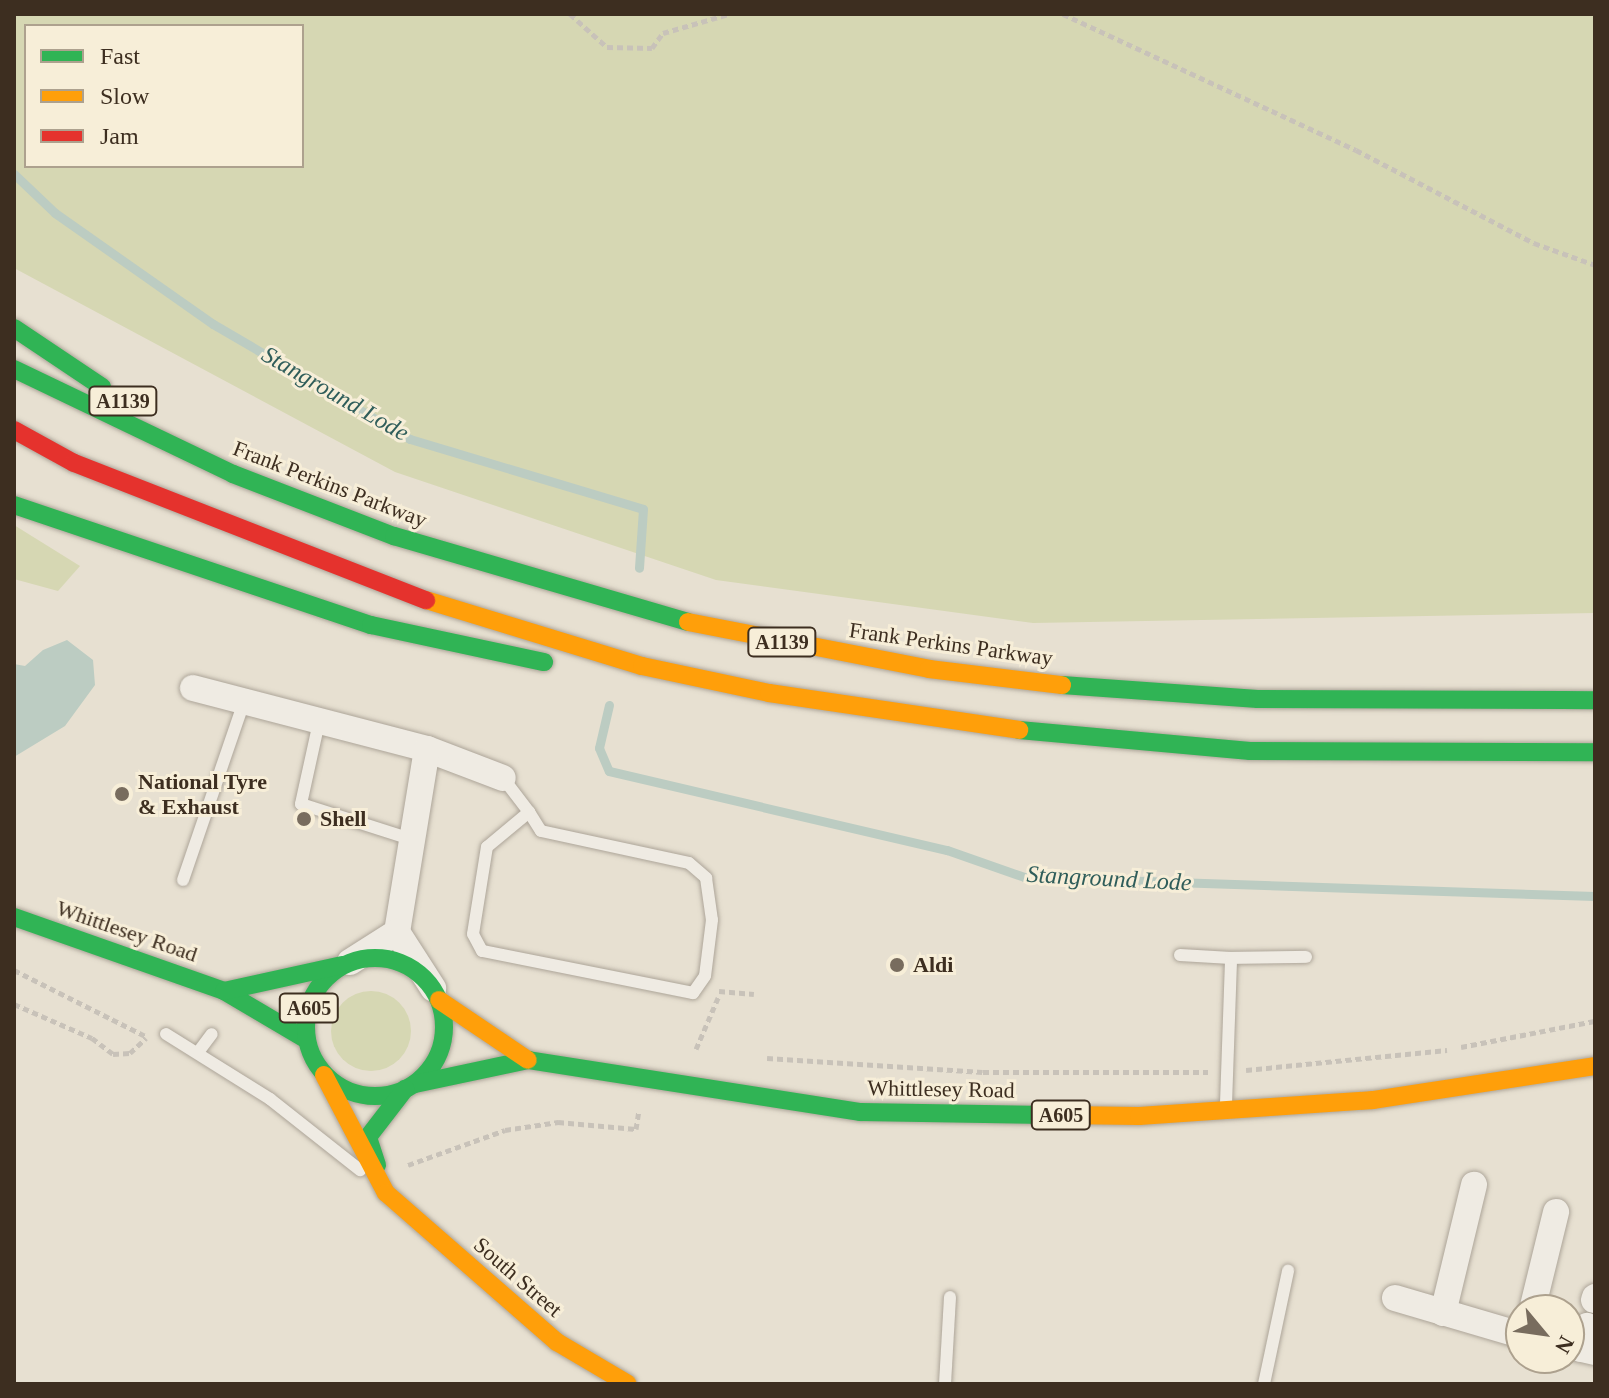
<!DOCTYPE html>
<style>
body{margin:0}
#map{position:relative;width:1609px;height:1398px;overflow:hidden;background:#e7e0d1;font-family:"Times New Roman",serif}
div>[style]{position:absolute}
[style*='--x']{left:calc(var(--x)*1px);top:calc(var(--y)*1px);width:calc(var(--w)*1px);rotate:calc(var(--a)*1deg)}
.green>*{inset:0;background:#d6d7b3}
.round{border-radius:50%}
.water>*{inset:0;background:#bcccc2}
.stream>*{height:9px;margin:-4.5px;padding:0 4.5px;transform-origin:4.5px;border-radius:4.5px;background:#bcccc2}
.path>*{height:5px;margin-top:-2.5px;transform-origin:0;background:repeating-linear-gradient(90deg,#c8c2b9 0 6px,transparent 0 10px)}
.roads{filter:drop-shadow(0 0 2px #ada599) drop-shadow(0 0 2px #ada599)}
.lane>*{height:12px;margin:-6px;padding:0 6px;transform-origin:6px;border-radius:6px;background:#efebe3}
.street>*{height:26px;margin:-13px;padding:0 13px;transform-origin:13px;border-radius:13px;background:#efebe3}
.fast>*{height:18px;margin:-9px;padding:0 9px;transform-origin:9px;border-radius:9px;background:#30b455}
.fast>.ring{margin:-9px;padding:0;box-sizing:content-box;background:none;border:18px solid #30b455;border-radius:50%}
.slow>*{height:18px;margin:-9px;padding:0 9px;transform-origin:9px;border-radius:9px;background:#ff9f0a}
.jam>*{height:18px;margin:-9px;padding:0 9px;transform-origin:9px;border-radius:9px;background:#e5322d}
.dots>*{width:22px;height:22px;translate:-50% -50%;box-sizing:border-box;border:4px solid #f7eed8;border-radius:50%}
span{translate:-50% -50%;white-space:nowrap;text-align:center;line-height:1.15;-webkit-text-stroke:6px #f7eed8;paint-order:stroke}
.shield-label span{padding:2px 6px;background:#f7eed8;border:2px solid;border-radius:6px;-webkit-text-stroke-width:0}
.shield-label{font-size:20px;color:#3d2e20;font-weight:700}
.street-label{font-size:22px;color:#3d2e20}
.poi-label{font-size:22px;color:#3d2e20;font-weight:700}
.left{translate:0 -50%;text-align:left}
.water-label{font-size:24px;color:#2f5d5a;font-style:italic}
.frame{position:absolute;inset:0;border:16px solid #3d2e20;pointer-events:none}
.legend{position:absolute;left:24px;top:24px;width:280px;height:144px;box-sizing:border-box;background:#f7eed8;border:2px solid #ada18e;margin:0;padding:10px 14px;list-style:none;font-size:24px;color:#3d2e20}
.legend li{display:flex;align-items:center;gap:16px;height:40px}
.legend b{width:40px;border:2px solid #ada18e}
.north{position:absolute;left:1505px;top:1294px;width:80px;height:80px;box-sizing:border-box;background:#f7eed8;border:2px solid #ada18e;border-radius:50%;rotate:119deg;font-size:22px;font-weight:700;line-height:32px;text-align:center;color:#3d2e20}
.north::after{content:'';display:block;margin:auto;width:28px;height:36px;background:#786c5e;clip-path:polygon(50% 0,100% 100%,50% 72%,0 100%)}
</style>
<div id="map">
<div class="green">
<div style="clip-path:polygon(evenodd,14px 14px,1595px 14px,1595px 613px,1033px 623px,716px 580px,395px 472px,14px 268px,14px 14px,26px 26px,302px 26px,302px 166px,26px 166px,26px 26px)"></div>
<div style="clip-path:polygon(14px 525px,80px 566px,58px 591px,14px 579px)"></div>
<div class="round" style="left:331px;top:991px;width:80px;height:80px"></div>
</div>
<div class="water">
<div style="clip-path:polygon(67px 640px,93px 660px,95px 685px,65px 726px,14px 757px,14px 664px,25px 666px,43px 650px)"></div>
</div>
<div class="stream">
<div style="--x:14;--y:174;--w:57;--a:43.6"></div>
<div style="--x:55;--y:213;--w:193;--a:35.1"></div>
<div style="--x:213;--y:324;--w:228;--a:30.3"></div>
<div style="--x:410;--y:439;--w:243;--a:16.7"></div>
<div style="--x:643;--y:509;--w:59;--a:93.9"></div>
<div style="--x:609;--y:705;--w:44;--a:103.1"></div>
<div style="--x:599;--y:748;--w:25;--a:67"></div>
<div style="--x:609;--y:771;--w:347;--a:13.2"></div>
<div style="--x:947;--y:850;--w:82;--a:19.3"></div>
<div style="--x:1024;--y:877;--w:571;--a:1.91"></div>
</div>
<div class="path">
<div style="--x:570;--y:14;--w:50;--a:41.7"></div>
<div style="--x:607;--y:47;--w:45;--a:1.3"></div>
<div style="--x:652;--y:48;--w:19;--a:-54"></div>
<div style="--x:663;--y:33;--w:69;--a:-16.1"></div>
<div style="--x:1063;--y:14;--w:323;--a:24.9"></div>
<div style="--x:1356;--y:150;--w:201;--a:27.6"></div>
<div style="--x:1534;--y:243;--w:65;--a:19.8"></div>
<div style="--x:14;--y:970;--w:147;--a:26.7"></div>
<div style="--x:719;--y:991;--w:35;--a:5"></div>
<div style="--x:14;--y:1004;--w:85;--a:23.6"></div>
<div style="--x:92;--y:1038;--w:26;--a:37"></div>
<div style="--x:113;--y:1054;--w:17;--a:-3"></div>
<div style="--x:130;--y:1053;--w:22;--a:-43"></div>
<div style="--x:1461;--y:1047;--w:136;--a:-11"></div>
<div style="--x:696;--y:1049;--w:56;--a:-66.7"></div>
<div style="--x:767;--y:1058;--w:216;--a:3.7"></div>
<div style="--x:983;--y:1072;--w:225;--a:0"></div>
<div style="--x:1246;--y:1070;--w:202;--a:-5.7"></div>
<div style="--x:408;--y:1165;--w:103;--a:-19.8"></div>
<div style="--x:505;--y:1130;--w:54;--a:-8.6"></div>
<div style="--x:558;--y:1122;--w:78;--a:5.1"></div>
<div style="--x:636;--y:1129;--w:19;--a:-81"></div>
</div>
<div class="roads">
<div class="lane">
<div style="--x:319;--y:722;--w:84;--a:102.4"></div>
<div style="--x:301;--y:804;--w:115;--a:17.7"></div>
<div style="--x:503;--y:778;--w:43;--a:52.6"></div>
<div style="--x:529;--y:812;--w:22;--a:58"></div>
<div style="--x:541;--y:831;--w:151;--a:12.2"></div>
<div style="--x:689;--y:863;--w:23;--a:41"></div>
<div style="--x:706;--y:878;--w:42;--a:81.9"></div>
<div style="--x:712;--y:920;--w:56;--a:97.1"></div>
<div style="--x:705;--y:976;--w:21;--a:125"></div>
<div style="--x:693;--y:993;--w:215;--a:-168.7"></div>
<div style="--x:482;--y:951;--w:19;--a:-118"></div>
<div style="--x:473;--y:934;--w:88;--a:-80.9"></div>
<div style="--x:487;--y:847;--w:55;--a:-39.8"></div>
<div style="--x:183;--y:880;--w:188;--a:-71.1"></div>
<div style="--x:1180;--y:955;--w:51;--a:3.4"></div>
<div style="--x:166;--y:1034;--w:123;--a:32"></div>
<div style="--x:270;--y:1099;--w:115;--a:38.3"></div>
<div style="--x:199;--y:1051;--w:21;--a:-53"></div>
<div style="--x:1226;--y:1104;--w:146;--a:-88"></div>
<div style="--x:1231;--y:958;--w:75;--a:-0.8"></div>
<div style="--x:945;--y:1384;--w:87;--a:-86.7"></div>
<div style="--x:1264;--y:1384;--w:116;--a:-78"></div>
</div>
<div class="street">
<div style="--x:193;--y:688;--w:242;--a:14.6"></div>
<div style="--x:427;--y:749;--w:81;--a:20.9"></div>
<div style="--x:427;--y:749;--w:185;--a:99.3"></div>
<div style="--x:397;--y:932;--w:67;--a:57.3"></div>
<div style="--x:350;--y:962;--w:56;--a:-32.6"></div>
<div style="--x:1395;--y:1298;--w:131;--a:16.4"></div>
<div style="--x:1594;--y:1300;--w:3;--a:-72"></div>
<div style="--x:1532;--y:1310;--w:101;--a:-76.2"></div>
<div style="--x:1443;--y:1313;--w:132;--a:-76.4"></div>
<div style="--x:1569;--y:1346;--w:27;--a:13"></div>
<div style="--x:1581;--y:1349;--w:24;--a:-75"></div>
</div>
<div class="fast">
<div style="--x:14;--y:328;--w:106;--a:33.8"></div>
<div style="--x:14;--y:369;--w:243;--a:25.6"></div>
<div style="--x:233;--y:474;--w:173;--a:21.1"></div>
<div style="--x:394;--y:536;--w:306;--a:16.3"></div>
<div style="--x:14;--y:505;--w:377;--a:18.6"></div>
<div style="--x:371;--y:625;--w:177;--a:12.1"></div>
<div style="--x:1062;--y:685;--w:196;--a:4.1"></div>
<div style="--x:1258;--y:699;--w:337;--a:0.2"></div>
<div style="--x:1019;--y:730;--w:232;--a:5.2"></div>
<div style="--x:1250;--y:751;--w:345;--a:0.2"></div>
<div style="--x:14;--y:917;--w:223;--a:19.4"></div>
<div style="--x:224;--y:991;--w:96;--a:30.6"></div>
<div class="ring" style="left:306px;top:958px;width:120px;height:120px"></div>
<div style="--x:224;--y:991;--w:121;--a:-12.4"></div>
<div style="--x:415;--y:1084;--w:116;--a:-12"></div>
<div style="--x:528;--y:1060;--w:336;--a:8.9"></div>
<div style="--x:860;--y:1112;--w:202;--a:0.9"></div>
<div style="--x:377;--y:1165;--w:29;--a:-108"></div>
<div style="--x:368;--y:1137;--w:61;--a:-52.4"></div>
</div>
<div class="slow">
<div style="--x:426;--y:600;--w:226;--a:17"></div>
<div style="--x:642;--y:666;--w:130;--a:12"></div>
<div style="--x:769;--y:693;--w:253;--a:8.4"></div>
<div style="--x:688;--y:622;--w:246;--a:11"></div>
<div style="--x:929;--y:669;--w:134;--a:6.9"></div>
<div style="--x:439;--y:1000;--w:107;--a:34"></div>
<div style="--x:324;--y:1075;--w:133;--a:62.3"></div>
<div style="--x:386;--y:1193;--w:227;--a:41.1"></div>
<div style="--x:557;--y:1342;--w:82;--a:30.6"></div>
<div style="--x:1062;--y:1115;--w:77;--a:0.7"></div>
<div style="--x:1139;--y:1116;--w:235;--a:-3.9"></div>
<div style="--x:1373;--y:1100;--w:225;--a:-8.7"></div>
</div>
<div class="jam">
<div style="--x:14;--y:430;--w:68;--a:28.8"></div>
<div style="--x:74;--y:463;--w:378;--a:21.3"></div>
</div>
</div>
<div class="dots">
<div style="left:122px;top:794px;background:#786c5e"></div>
<div style="left:304px;top:819px;background:#786c5e"></div>
<div style="left:897px;top:965px;background:#786c5e"></div>
</div>
<div class="shield-label">
<span style="left:123px;top:401px">A1139</span>
<span style="left:782px;top:642px">A1139</span>
<span style="left:309px;top:1008px">A605</span>
<span style="left:1061px;top:1115px">A605</span>
</div>
<div class="street-label">
<span style="left:330px;top:484px;rotate:21deg">Frank Perkins Parkway</span>
<span style="left:951px;top:644px;rotate:8deg">Frank Perkins Parkway</span>
<span style="left:127px;top:931px;rotate:19deg">Whittlesey Road</span>
<span style="left:941px;top:1089px;rotate:1deg">Whittlesey Road</span>
<span style="left:518px;top:1277px;rotate:41deg">South Street</span>
</div>
<div class="poi-label">
<span class="left" style="left:138px;top:794px">National Tyre<br>&amp; Exhaust</span>
<span class="left" style="left:320px;top:819px">Shell</span>
<span class="left" style="left:913px;top:965px">Aldi</span>
</div>
<div class="water-label">
<span style="left:335px;top:394px;rotate:30deg">Stanground Lode</span>
<span style="left:1109px;top:879px;rotate:3deg">Stanground Lode</span>
</div>
<div class="frame"></div>
<ul class="legend">
<li><b style="height:10px;background:#30b455"></b>Fast</li>
<li><b style="height:10px;background:#ff9f0a"></b>Slow</li>
<li><b style="height:10px;background:#e5322d"></b>Jam</li>
</ul>
<div class="north">N</div>
</div>
